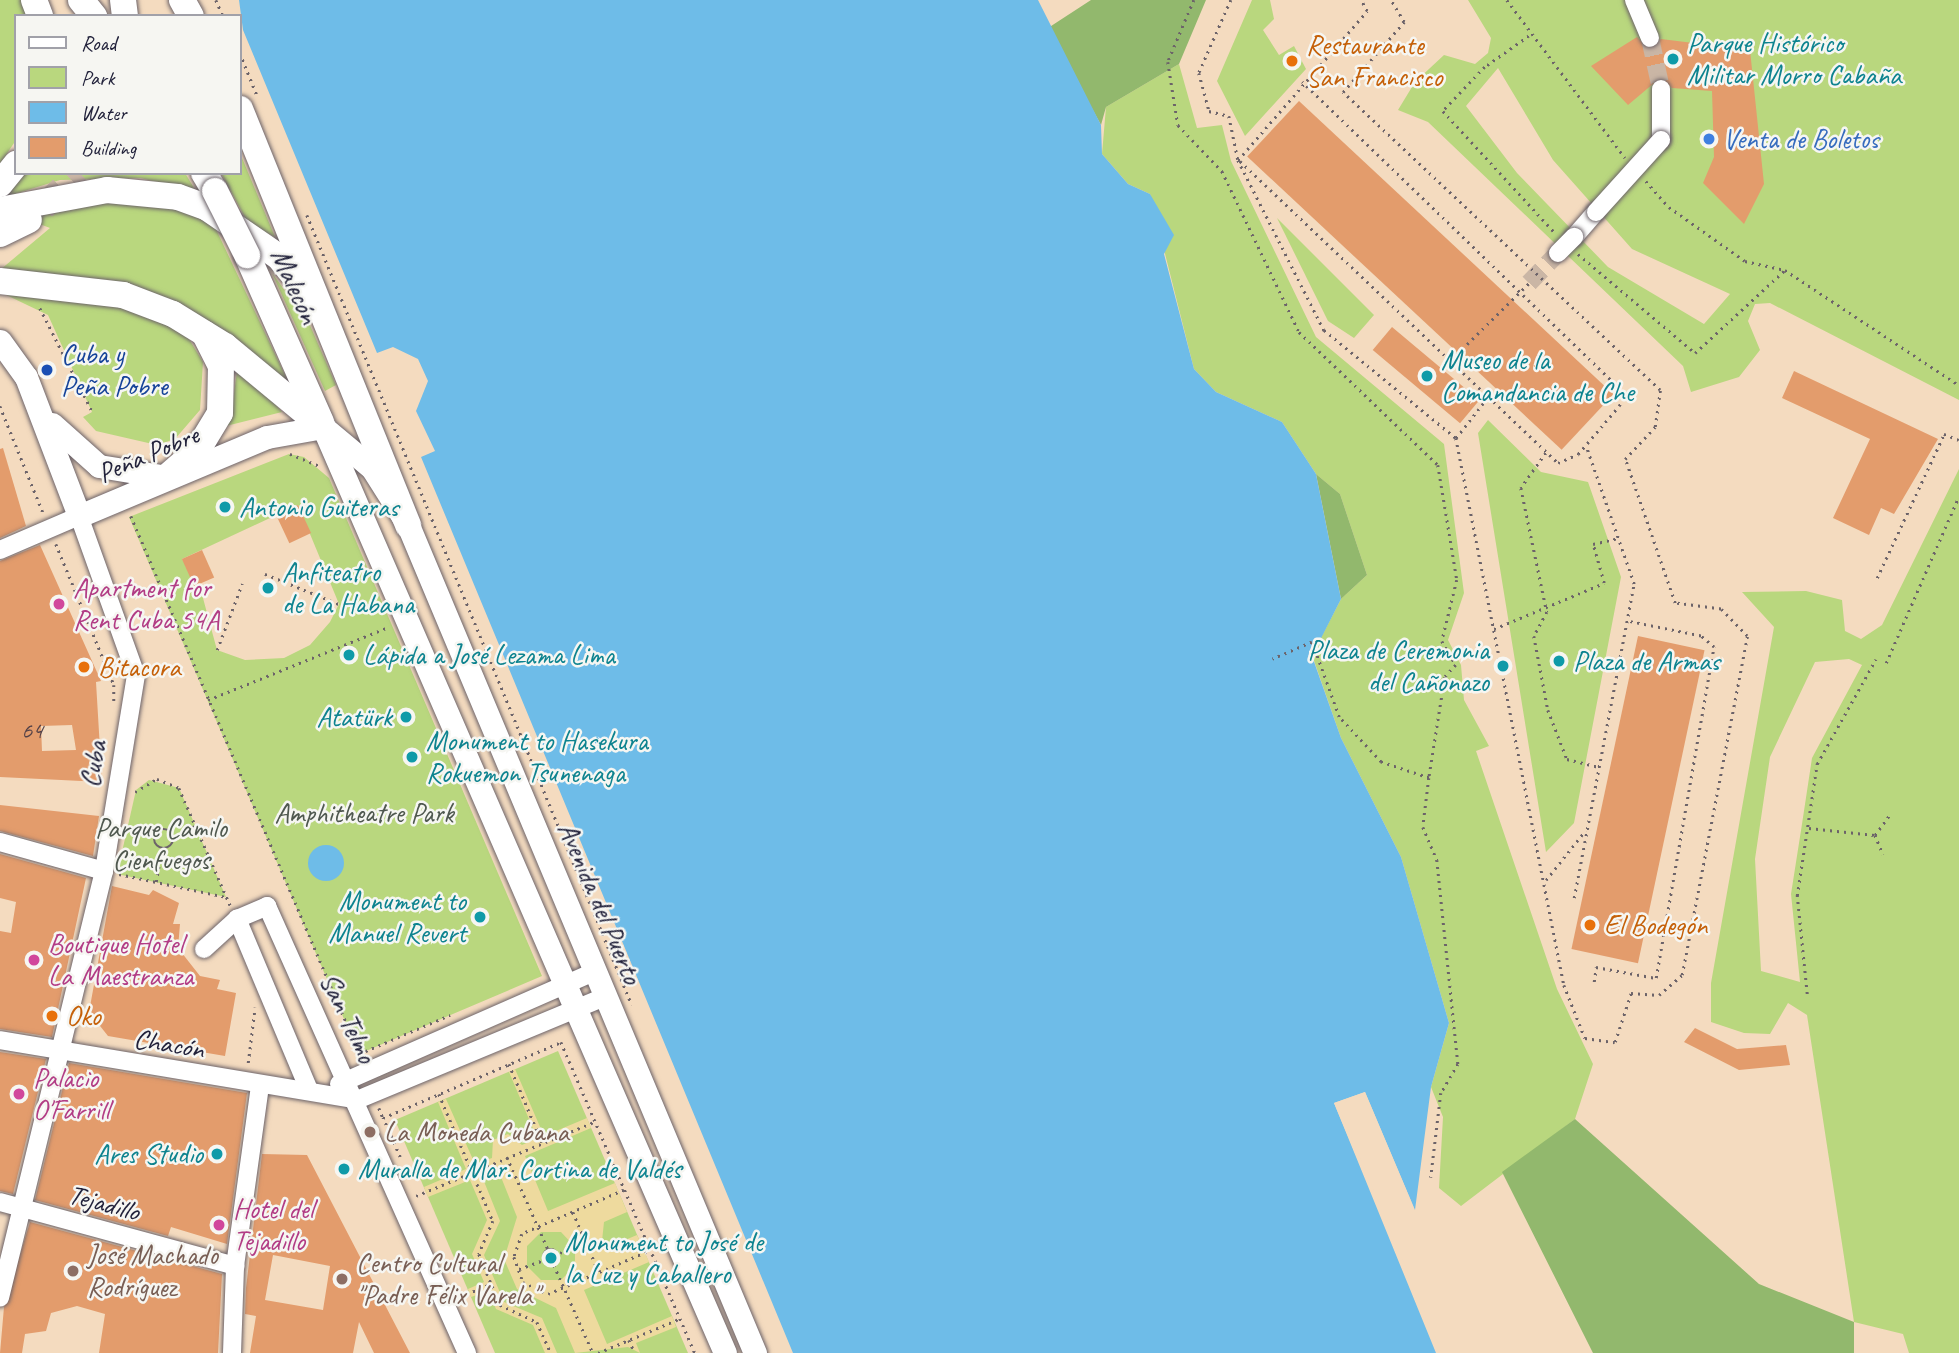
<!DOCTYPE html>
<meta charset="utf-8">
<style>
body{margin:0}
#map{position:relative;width:1959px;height:1353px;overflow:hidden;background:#f4dbbf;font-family:Caveat,sans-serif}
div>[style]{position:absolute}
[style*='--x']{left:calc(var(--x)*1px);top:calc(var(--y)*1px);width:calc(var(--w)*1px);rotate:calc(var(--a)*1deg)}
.green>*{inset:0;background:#b9d77e}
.forest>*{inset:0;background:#92b86d}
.sand>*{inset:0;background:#eeda9e}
.water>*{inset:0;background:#6ebce8}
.round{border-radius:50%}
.pier>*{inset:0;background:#f4dbbf}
.building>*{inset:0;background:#e39c6c;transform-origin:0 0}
.minor-tunnel>*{height:18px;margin-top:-9px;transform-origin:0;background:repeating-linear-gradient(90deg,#cab6a5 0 18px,transparent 0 27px)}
.highway-tunnel>*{height:26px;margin-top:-13px;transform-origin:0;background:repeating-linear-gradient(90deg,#cab6a5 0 26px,transparent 0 39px)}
.path>*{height:2.5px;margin-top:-1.25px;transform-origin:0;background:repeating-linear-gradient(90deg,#6c6369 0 2px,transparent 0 7px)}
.path>.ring{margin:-1.25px;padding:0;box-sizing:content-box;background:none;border:2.5px solid #6c6369;border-radius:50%}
.roads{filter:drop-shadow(0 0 2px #6c6369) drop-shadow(0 0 2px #6c6369)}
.minor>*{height:18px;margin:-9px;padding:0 9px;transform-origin:9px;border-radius:9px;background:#fff}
.major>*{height:23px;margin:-11.5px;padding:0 11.5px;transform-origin:11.5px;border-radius:11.5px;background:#fff}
.highway>*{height:26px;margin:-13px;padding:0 13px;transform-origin:13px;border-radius:13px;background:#fff}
.bridges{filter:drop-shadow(0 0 2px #6c6369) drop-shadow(0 0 2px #6c6369)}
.minor-bridge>*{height:18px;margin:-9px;padding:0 9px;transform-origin:9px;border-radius:9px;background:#fff}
.highway-bridge>*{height:26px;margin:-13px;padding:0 13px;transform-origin:13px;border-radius:13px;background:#fff}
.dots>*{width:19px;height:19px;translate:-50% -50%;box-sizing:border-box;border:4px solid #f6f6f2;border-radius:50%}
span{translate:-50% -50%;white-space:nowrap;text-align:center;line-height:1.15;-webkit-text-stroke:5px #f6f6f2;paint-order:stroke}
.number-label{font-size:24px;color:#524047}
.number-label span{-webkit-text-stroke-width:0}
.culture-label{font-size:28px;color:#0d838f}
.left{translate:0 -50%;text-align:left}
.right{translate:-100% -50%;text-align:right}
.food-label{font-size:28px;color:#c56008}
.shop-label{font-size:28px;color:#366cbe}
.street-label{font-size:28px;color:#22223b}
.transit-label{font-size:28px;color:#164399}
.hotel-label{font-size:28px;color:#b23c85}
.park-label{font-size:28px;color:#4f584f}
.education-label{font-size:28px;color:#785e54}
.legend{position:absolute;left:14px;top:14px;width:228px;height:161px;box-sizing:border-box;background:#f6f6f2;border:2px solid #a1a1a9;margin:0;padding:9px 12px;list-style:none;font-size:21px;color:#22223b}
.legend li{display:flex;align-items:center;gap:14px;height:35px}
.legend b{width:35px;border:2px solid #a1a1a9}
</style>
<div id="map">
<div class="green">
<div style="clip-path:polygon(0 0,24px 0,29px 16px,16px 16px,16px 140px,0 164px)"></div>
<div style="clip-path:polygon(1252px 0,1270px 0,1274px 19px,1263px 30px,1279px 55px,1294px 46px,1306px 69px,1245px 136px,1217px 81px)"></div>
<div style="clip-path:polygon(evenodd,1468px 0,1959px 0,1959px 400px,1770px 303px,1755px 304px,1748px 321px,1760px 350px,1739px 377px,1691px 392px,1683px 366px,1428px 122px,1398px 110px,1415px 82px,1444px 55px,1475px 64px,1488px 53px,1491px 38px,1468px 0,1498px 68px,1553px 160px,1632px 249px,1730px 294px,1704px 324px,1608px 267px,1517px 173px,1466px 106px,1498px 68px)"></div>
<div style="clip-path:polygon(1179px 64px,1197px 128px,1222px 125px,1231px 161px,1316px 337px,1444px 444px,1464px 593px,1448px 640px,1461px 665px,1464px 700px,1489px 746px,1476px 751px,1557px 989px,1593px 1064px,1575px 1119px,1461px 1206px,1439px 1188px,1443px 1117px,1431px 1087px,1449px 1023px,1401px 857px,1341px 738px,1312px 655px,1341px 599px,1367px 575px,1340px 494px,1316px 474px,1282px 422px,1216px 392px,1194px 369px,1150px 194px,1128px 184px,1102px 154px,1106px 107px)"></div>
<div style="clip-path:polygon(240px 153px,275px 237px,248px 223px,221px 173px,240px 173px)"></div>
<div style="clip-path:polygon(26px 173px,185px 173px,197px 193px,141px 178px,60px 180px,5px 197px)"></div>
<div style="clip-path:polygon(106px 197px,183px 208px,214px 225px,293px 392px,258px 357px,175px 303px,0 270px,50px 228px,16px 215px)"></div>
<div style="clip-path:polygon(1277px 218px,1374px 315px,1354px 338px,1328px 321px)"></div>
<div style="clip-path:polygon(272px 273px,309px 323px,336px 385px,325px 391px)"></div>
<div style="clip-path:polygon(0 292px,119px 305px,158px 317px,189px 339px,203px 362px,200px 410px,175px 439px,157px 445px,96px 431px,83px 417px,92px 412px,48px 315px)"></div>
<div style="clip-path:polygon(238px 364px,260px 386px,282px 412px,222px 427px,231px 415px)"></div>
<div style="clip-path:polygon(1488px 420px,1541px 472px,1588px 482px,1621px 577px,1574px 823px,1546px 852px,1478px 433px)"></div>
<div style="clip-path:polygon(evenodd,289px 454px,304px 457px,329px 478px,542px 976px,359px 1054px,129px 517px,289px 454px,298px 505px,339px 604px,330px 622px,310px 645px,284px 658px,245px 660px,217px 650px,200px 587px,182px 559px,298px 505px)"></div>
<div style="clip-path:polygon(evenodd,1959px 469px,1959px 1353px,1909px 1353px,1903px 1334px,1854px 1322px,1807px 1015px,1788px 1003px,1770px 1034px,1744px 1033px,1711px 1022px,1711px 983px,1774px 627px,1742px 592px,1806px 591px,1842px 600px,1845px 631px,1861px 639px,1882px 625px,1959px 469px,1849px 659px,1862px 665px,1812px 758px,1802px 824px,1791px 894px,1800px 982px,1761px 971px,1755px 859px,1770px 757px,1815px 662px,1849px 659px)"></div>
<div style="clip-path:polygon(149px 780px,179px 788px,226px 897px,117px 874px,136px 790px)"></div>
<div style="clip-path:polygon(558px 1051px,688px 1353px,495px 1353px,395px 1120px)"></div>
</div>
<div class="forest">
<div style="clip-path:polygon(1091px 0,1206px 0,1179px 64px,1106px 107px,1101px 125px,1048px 28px)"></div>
<div style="clip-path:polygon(1316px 474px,1340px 494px,1367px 575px,1341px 599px)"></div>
<div style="clip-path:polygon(1575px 1119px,1759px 1284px,1854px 1322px,1854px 1353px,1593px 1353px,1502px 1172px)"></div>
</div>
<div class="sand">
<div style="clip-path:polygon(evenodd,515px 1069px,544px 1136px,587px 1118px,591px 1128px,525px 1156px,548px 1211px,615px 1183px,627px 1212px,604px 1222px,602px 1241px,613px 1245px,637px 1235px,649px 1262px,584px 1290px,607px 1344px,672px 1316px,676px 1327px,636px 1343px,640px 1353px,628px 1347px,575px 1353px,556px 1308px,517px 1289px,504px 1259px,517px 1217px,497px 1167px,481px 1174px,500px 1221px,484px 1255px,504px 1302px,542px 1318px,557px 1353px,545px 1353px,533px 1325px,496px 1309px,488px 1291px,471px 1297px,468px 1289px,484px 1282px,472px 1254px,487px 1220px,470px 1180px,428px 1197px,424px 1187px,466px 1169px,438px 1102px,446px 1099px,475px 1164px,492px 1158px,493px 1140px,508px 1134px,522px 1145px,537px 1138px,509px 1072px,515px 1069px,541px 1232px,561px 1232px,575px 1247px,575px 1266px,561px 1280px,541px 1280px,527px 1266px,527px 1246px,541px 1232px)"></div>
</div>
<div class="water">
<div style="clip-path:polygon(239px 0,1038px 0,1101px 125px,1102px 154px,1128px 184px,1150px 194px,1174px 235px,1164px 254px,1194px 369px,1216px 392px,1282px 422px,1316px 474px,1341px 599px,1312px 656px,1341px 738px,1401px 857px,1449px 1023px,1431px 1087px,1415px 1210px,1365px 1092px,1334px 1103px,1439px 1353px,793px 1353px,421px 457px,435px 451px,416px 411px,428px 381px,418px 359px,393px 347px,377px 353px,243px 30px)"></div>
<div class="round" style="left:308px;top:845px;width:36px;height:36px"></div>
</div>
<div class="pier">
<div style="clip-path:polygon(1365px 1092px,1416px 1213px,1363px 1096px,1338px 1105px,1442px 1353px,1436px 1353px,1334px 1103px)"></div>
</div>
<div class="building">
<div style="clip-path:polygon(1637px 37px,1649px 49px,1661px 39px,1750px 50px,1764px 184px,1744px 224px,1703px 183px,1714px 157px,1712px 91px,1672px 88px,1660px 78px,1628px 105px,1591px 66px)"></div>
<div style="left:1299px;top:101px;width:430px;height:76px;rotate:43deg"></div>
<div style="left:1392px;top:327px;width:114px;height:30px;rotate:40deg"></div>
<div style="clip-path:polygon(1794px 371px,1938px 439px,1894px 514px,1881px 508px,1869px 535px,1833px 518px,1870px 439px,1782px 398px)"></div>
<div style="clip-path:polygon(3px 448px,26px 526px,0 538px,0 449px)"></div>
<div style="left:298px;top:505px;width:31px;height:24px;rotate:65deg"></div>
<div style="clip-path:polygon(evenodd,40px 545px,101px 681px,96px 682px,102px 782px,0 777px,0 561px,40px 545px,72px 725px,76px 750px,42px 751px,41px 726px,72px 725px)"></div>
<div style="left:202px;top:550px;width:30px;height:22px;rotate:66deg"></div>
<div style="left:1638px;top:636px;width:68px;height:320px;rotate:12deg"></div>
<div style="clip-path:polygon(0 805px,99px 816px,93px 856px,0 831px)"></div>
<div style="clip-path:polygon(0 854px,86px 878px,52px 1037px,0 1029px,0 931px,11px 933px,16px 902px,0 898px)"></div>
<div style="clip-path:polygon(112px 886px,149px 895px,153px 890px,179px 903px,173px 924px,180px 924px,178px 948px,200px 976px,220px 980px,217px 989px,236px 993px,225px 1056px,108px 1036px,89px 1012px)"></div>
<div style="clip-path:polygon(1695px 1028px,1737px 1049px,1786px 1045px,1790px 1065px,1739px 1070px,1684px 1042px)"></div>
<div style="clip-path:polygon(0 1052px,46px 1059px,13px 1194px,0 1191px)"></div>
<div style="clip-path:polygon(69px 1063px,247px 1093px,227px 1244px,171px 1227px,168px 1236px,35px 1200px)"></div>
<div style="clip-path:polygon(evenodd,262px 1154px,307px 1155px,410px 1353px,374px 1353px,359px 1322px,353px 1353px,250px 1353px,256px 1316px,245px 1314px,246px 1288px,262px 1154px,273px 1255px,330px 1266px,323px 1310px,265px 1300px,273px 1255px)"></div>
<div style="clip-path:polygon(30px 1222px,222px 1274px,218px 1353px,99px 1353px,105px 1314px,77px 1306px,51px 1313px,46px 1331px,25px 1334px,22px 1353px,0 1353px,4px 1307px)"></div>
</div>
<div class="minor-tunnel">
<div style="--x:1650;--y:38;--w:52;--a:77.8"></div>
<div style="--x:1529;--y:283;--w:42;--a:-46"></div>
</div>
<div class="highway-tunnel">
<div style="--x:43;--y:207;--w:50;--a:-43.4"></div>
</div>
<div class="path">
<div style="--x:216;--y:0;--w:17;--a:66"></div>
<div style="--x:1194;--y:0;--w:67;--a:112.8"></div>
<div style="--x:1168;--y:62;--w:64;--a:81"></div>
<div style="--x:1178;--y:125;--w:64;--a:46.3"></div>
<div style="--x:1222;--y:171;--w:178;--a:64.4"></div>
<div style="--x:1299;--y:332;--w:192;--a:43.7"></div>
<div style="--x:1438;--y:465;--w:117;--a:80.6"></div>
<div style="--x:1457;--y:580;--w:63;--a:103.8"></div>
<div style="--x:1442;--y:641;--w:28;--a:60"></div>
<div style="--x:1456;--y:665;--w:16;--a:133"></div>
<div style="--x:1445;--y:677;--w:102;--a:99"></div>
<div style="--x:1429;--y:778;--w:51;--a:-161.6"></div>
<div style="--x:1381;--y:762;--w:62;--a:-133"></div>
<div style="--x:1339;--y:717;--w:80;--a:-109.8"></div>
<div style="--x:1312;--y:642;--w:43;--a:156.4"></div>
<div style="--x:1231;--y:0;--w:80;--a:113.7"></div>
<div style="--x:1199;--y:73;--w:39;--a:75"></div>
<div style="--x:1209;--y:111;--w:21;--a:14"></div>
<div style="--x:1229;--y:116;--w:45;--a:78.4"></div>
<div style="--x:1238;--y:160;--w:191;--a:63.2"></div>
<div style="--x:1324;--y:330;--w:171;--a:39.3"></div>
<div style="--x:1456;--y:438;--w:558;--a:78.83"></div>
<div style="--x:1564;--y:985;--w:57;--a:68.4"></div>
<div style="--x:1585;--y:1038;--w:30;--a:8"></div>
<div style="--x:1615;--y:1042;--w:52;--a:-71.9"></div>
<div style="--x:1631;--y:993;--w:28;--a:4"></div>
<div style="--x:1659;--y:995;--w:30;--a:-41"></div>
<div style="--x:1682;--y:975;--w:345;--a:-79.1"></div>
<div style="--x:1747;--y:636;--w:37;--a:-134"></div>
<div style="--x:1721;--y:609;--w:46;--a:-172.6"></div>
<div style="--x:1675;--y:603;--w:152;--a:-109.1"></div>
<div style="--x:1625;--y:459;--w:44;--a:-46.8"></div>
<div style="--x:1655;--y:427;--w:37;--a:-82"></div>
<div style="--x:1660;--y:390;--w:435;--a:-136.8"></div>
<div style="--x:1343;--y:92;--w:93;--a:-48.9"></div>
<div style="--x:1404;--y:22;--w:26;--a:-121"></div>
<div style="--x:1507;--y:0;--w:197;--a:53.2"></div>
<div style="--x:1529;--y:36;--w:54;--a:144.8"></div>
<div style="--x:1485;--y:67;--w:61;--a:133.7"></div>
<div style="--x:1443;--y:111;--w:166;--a:47.4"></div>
<div style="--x:240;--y:53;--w:45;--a:68"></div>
<div style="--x:1238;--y:160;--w:197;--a:-49.1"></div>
<div style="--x:1367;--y:11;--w:13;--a:-119"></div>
<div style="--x:1240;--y:161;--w:439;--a:43.5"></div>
<div style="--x:1558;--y:463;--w:22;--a:-24"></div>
<div style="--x:1578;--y:454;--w:63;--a:-49.5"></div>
<div style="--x:1619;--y:406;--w:13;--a:-63"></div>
<div style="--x:1625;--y:394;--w:449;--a:-136"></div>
<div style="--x:1646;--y:181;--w:35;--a:49"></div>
<div style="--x:1669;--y:207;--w:93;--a:35.4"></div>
<div style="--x:1745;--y:261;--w:41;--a:12.7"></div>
<div style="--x:1785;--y:270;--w:209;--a:33.5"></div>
<div style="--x:307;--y:215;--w:854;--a:67.64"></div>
<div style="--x:1578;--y:254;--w:153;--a:40.2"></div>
<div style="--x:1695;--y:353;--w:121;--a:-42.7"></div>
<div style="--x:40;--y:308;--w:118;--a:63.2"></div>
<div style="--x:1452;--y:359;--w:108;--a:-44.6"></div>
<div style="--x:0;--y:406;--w:118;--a:68"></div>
<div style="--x:1456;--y:438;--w:52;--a:-52"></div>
<div style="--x:1546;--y:453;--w:43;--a:125.5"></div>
<div style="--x:1521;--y:488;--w:127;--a:78.2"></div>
<div style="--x:1547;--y:612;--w:27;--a:118"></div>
<div style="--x:1534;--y:636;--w:75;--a:79.3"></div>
<div style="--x:1548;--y:710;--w:53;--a:68.8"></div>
<div style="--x:1567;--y:759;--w:33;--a:14"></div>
<div style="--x:290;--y:454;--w:31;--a:22"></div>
<div style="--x:131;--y:516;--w:586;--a:66.98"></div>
<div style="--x:56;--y:544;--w:152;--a:67.6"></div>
<div style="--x:114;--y:685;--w:16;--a:90"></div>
<div style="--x:265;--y:574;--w:80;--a:22.1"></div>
<div style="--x:1877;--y:578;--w:159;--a:-65"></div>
<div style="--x:1944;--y:434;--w:16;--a:22"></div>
<div style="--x:1494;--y:629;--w:119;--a:-22.7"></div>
<div style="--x:1604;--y:583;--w:41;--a:-105.8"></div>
<div style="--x:1593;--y:544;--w:26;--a:-13"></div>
<div style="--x:217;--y:650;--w:71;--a:-69.3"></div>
<div style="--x:1886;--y:663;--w:182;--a:-66.4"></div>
<div style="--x:208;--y:700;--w:195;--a:-22"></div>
<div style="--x:1429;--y:778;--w:49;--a:97"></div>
<div style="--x:1423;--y:827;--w:36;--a:67"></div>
<div style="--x:1437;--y:860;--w:205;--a:84.1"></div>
<div style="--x:1458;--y:1064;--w:34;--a:120"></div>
<div style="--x:1441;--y:1093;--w:85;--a:96.8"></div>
<div style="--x:135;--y:792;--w:26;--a:-31"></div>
<div style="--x:157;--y:779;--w:24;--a:22"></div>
<div style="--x:179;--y:788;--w:128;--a:66.4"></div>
<div style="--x:1809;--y:828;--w:66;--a:6.1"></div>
<div class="ring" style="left:154px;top:829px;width:17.5px;height:17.5px"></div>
<div style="--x:127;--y:830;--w:28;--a:15"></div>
<div style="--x:1875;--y:835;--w:26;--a:-54"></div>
<div style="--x:1875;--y:835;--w:21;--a:67"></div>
<div style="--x:174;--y:837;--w:24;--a:-28"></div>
<div style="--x:119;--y:874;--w:109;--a:12.1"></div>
<div style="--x:1546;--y:880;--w:63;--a:-51.5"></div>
<div style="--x:156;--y:882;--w:34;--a:-80"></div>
<div style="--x:1574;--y:898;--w:320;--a:-79.2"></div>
<div style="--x:1634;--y:584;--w:146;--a:-109.2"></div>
<div style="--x:1594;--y:982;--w:15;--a:-82"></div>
<div style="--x:1596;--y:967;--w:61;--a:10.4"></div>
<div style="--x:1656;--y:978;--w:336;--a:-80.1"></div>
<div style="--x:1714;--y:647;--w:17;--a:-140"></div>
<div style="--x:1701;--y:636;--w:76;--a:-168.5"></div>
<div style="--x:1807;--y:994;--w:99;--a:-95.8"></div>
<div style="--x:1797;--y:896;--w:134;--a:-81.4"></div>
<div style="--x:1817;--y:764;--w:120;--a:-60.7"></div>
<div style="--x:359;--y:1054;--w:99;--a:-23.2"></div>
<div style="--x:248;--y:1063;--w:56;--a:-82.9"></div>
<div style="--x:509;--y:1064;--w:85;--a:67.1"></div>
<div style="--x:439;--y:1094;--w:138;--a:67"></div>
<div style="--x:493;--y:1221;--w:36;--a:113"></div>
<div style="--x:479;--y:1254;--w:55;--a:67.6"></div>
<div style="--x:500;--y:1305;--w:41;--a:24.7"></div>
<div style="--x:537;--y:1322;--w:34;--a:66"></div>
<div style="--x:379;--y:1108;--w:11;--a:68"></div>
<div style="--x:400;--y:1157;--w:43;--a:-113.6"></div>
<div style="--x:383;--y:1118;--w:194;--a:-23.1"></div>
<div style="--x:561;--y:1042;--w:339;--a:66.7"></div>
<div style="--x:507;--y:1157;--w:101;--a:66"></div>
<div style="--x:624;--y:1190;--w:111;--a:156.7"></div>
<div style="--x:522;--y:1234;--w:24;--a:109"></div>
<div style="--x:514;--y:1257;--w:27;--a:70"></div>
<div style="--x:523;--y:1282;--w:28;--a:26"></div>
<div style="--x:548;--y:1294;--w:111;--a:-23.3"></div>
<div style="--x:416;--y:1196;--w:193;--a:-22.6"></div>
<div style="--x:573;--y:1212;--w:65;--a:66.6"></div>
<div class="ring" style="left:543px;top:1249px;width:13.5px;height:13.5px"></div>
<div style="--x:560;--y:1253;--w:27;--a:-24"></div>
<div style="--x:554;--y:1265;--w:96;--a:66.1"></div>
<div style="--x:519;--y:1269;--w:27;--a:-20"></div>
<div style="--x:460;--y:1297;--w:34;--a:-23"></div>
<div style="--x:629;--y:1340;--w:14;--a:65"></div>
<div style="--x:598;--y:1353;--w:88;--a:-22.8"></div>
</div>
<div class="roads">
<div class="minor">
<div style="--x:1634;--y:0;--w:41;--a:67.2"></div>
<div style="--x:1661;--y:140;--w:51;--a:-90"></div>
<div style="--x:1574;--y:237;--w:33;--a:-49"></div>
<div style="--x:0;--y:550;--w:86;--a:-23.3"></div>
<div style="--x:79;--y:516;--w:169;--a:70.3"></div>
<div style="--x:136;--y:675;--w:199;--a:99.3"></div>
<div style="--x:104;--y:871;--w:439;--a:103.7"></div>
<div style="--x:0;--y:842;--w:108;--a:15.6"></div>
<div style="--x:204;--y:949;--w:45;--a:-42.3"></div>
<div style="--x:0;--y:1040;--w:362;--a:9.5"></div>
<div style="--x:357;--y:1100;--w:269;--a:-22.6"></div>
<div style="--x:339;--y:1084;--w:279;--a:-23.7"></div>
<div style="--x:309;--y:1090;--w:186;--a:-112.8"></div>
<div style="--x:237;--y:919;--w:33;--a:-23"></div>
<div style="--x:267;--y:906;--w:490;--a:65.9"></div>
<div style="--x:0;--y:1202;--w:244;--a:15.2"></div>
<div style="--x:232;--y:1353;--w:87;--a:-88"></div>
<div style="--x:235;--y:1266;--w:183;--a:-82.1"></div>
</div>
<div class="major">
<div style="--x:0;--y:341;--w:44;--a:54.2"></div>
<div style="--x:26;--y:377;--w:149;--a:69.1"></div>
<div style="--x:79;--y:516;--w:204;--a:-22.8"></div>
<div style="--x:267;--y:437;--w:57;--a:-10.1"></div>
<div style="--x:52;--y:424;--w:63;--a:41.8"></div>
<div style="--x:99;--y:466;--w:63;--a:9.2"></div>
<div style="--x:323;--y:427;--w:64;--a:39.9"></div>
<div style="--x:372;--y:468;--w:67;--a:57.7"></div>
<div style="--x:408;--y:525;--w:898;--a:67.26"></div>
<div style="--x:323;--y:427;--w:1009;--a:66.53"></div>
</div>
<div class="highway">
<div style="--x:34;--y:0;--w:17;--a:69"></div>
<div style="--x:81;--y:0;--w:21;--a:51"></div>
<div style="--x:123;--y:0;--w:16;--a:83"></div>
<div style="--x:182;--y:0;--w:18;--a:61"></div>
<div style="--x:240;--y:109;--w:449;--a:68"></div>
<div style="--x:204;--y:173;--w:21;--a:59"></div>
<div style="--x:0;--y:184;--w:26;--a:-51"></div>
<div style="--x:0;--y:210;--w:109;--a:-10.6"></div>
<div style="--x:107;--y:190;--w:71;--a:5.6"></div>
<div style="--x:178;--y:197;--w:30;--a:20"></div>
<div style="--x:206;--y:207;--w:88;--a:34.4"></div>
<div style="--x:279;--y:257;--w:48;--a:51"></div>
<div style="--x:0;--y:234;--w:32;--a:-26"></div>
<div style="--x:247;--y:255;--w:183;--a:66.1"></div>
<div style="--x:0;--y:281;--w:124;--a:6.5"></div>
<div style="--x:123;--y:295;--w:53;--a:20.8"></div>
<div style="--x:173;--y:314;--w:61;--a:31.6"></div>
<div style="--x:225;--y:346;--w:127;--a:39.6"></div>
<div style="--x:169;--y:475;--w:37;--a:-41"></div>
<div style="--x:197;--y:451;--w:44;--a:-58.8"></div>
<div style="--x:220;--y:413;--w:47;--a:-88.8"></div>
<div style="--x:221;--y:366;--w:36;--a:-117"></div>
</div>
</div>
<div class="bridges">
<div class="minor-bridge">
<div style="--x:1596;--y:212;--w:97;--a:-47.9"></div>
<div style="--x:1558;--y:253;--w:23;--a:-45"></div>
</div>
<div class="highway-bridge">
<div style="--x:215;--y:191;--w:72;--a:63.4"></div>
</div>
</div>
<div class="dots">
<div style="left:1673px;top:59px;background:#0f9aa8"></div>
<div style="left:1292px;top:61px;background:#e8710a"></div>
<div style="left:1709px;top:139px;background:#3f7fe0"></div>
<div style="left:47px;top:370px;background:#1a4fb4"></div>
<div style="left:1427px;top:376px;background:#0f9aa8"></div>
<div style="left:225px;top:507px;background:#0f9aa8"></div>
<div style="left:268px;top:588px;background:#0f9aa8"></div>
<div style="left:59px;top:604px;background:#d1479c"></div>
<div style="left:349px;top:655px;background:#0f9aa8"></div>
<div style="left:1559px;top:661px;background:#0f9aa8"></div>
<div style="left:1503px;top:666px;background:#0f9aa8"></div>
<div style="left:84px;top:667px;background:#e8710a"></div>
<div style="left:406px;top:717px;background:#0f9aa8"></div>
<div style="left:412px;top:757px;background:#0f9aa8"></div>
<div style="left:480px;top:917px;background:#0f9aa8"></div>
<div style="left:1590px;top:925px;background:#e8710a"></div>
<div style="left:34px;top:960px;background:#d1479c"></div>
<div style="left:52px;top:1016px;background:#e8710a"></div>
<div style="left:19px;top:1094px;background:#d1479c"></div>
<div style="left:370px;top:1132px;background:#8d6e63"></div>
<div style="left:217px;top:1154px;background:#0f9aa8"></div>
<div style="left:344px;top:1169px;background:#0f9aa8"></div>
<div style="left:219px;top:1225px;background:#d1479c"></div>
<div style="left:551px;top:1258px;background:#0f9aa8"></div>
<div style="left:73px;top:1271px;background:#8d6e63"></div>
<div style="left:342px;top:1279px;background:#8d6e63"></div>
</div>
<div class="number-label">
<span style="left:32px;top:731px">64</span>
</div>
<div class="culture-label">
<span class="left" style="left:1687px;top:59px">Parque Histórico<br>Militar Morro Cabaña</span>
<span class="left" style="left:1441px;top:376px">Museo de la<br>Comandancia de Che</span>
<span class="left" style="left:239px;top:507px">Antonio Guiteras</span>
<span class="left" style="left:282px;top:588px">Anfiteatro<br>de La Habana</span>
<span class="right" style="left:1489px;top:666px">Plaza de Ceremonia<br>del Cañonazo</span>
<span class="left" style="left:363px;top:655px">Lápida a José Lezama Lima</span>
<span class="left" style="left:1573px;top:661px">Plaza de Armas</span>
<span class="right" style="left:392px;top:717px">Atatürk</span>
<span class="left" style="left:426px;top:757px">Monument to Hasekura<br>Rokuemon Tsunenaga</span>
<span class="right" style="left:466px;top:917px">Monument to<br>Manuel Revert</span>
<span class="right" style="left:203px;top:1154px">Ares Studio</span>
<span class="left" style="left:358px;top:1169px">Muralla de Mar. Cortina de Valdés</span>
<span class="left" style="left:565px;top:1258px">Monument to José de<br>la Luz y Caballero</span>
</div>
<div class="food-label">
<span class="left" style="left:1306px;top:61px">Restaurante<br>San Francisco</span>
<span class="left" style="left:98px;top:667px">Bitacora</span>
<span class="left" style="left:1604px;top:925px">El Bodegón</span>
<span class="left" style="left:66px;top:1016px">Oko</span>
</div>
<div class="shop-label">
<span class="left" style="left:1723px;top:139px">Venta de Boletos</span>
</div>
<div class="street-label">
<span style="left:295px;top:286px;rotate:66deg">Malecón</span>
<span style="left:148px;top:454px;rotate:-23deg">Peña Pobre</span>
<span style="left:93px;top:764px;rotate:-80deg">Cuba</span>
<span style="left:600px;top:903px;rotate:67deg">Avenida del Puerto</span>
<span style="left:348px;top:1018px;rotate:65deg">San Telmo</span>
<span style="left:169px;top:1044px;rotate:9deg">Chacón</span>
<span style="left:104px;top:1203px;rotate:15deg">Tejadillo</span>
</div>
<div class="transit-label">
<span class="left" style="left:61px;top:370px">Cuba y<br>Peña Pobre</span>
</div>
<div class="hotel-label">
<span class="left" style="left:73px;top:604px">Apartment for<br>Rent Cuba 54A</span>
<span class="left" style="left:48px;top:960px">Boutique Hotel<br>La Maestranza</span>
<span class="left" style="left:33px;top:1094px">Palacio<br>O'Farrill</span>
<span class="left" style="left:233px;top:1225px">Hotel del<br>Tejadillo</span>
</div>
<div class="park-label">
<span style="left:364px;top:813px">Amphitheatre Park</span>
<span style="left:161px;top:844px">Parque Camilo<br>Cienfuegos</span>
</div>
<div class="education-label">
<span class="left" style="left:384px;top:1132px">La Moneda Cubana</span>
<span class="left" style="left:87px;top:1271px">José Machado<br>Rodríguez</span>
<span class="left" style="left:356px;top:1279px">Centro Cultural<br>"Padre Félix Varela"</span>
</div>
<ul class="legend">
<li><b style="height:9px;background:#fff"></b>Road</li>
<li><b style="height:19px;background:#b9d77e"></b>Park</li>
<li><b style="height:19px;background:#6ebce8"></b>Water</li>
<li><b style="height:19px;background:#e39c6c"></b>Building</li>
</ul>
</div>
